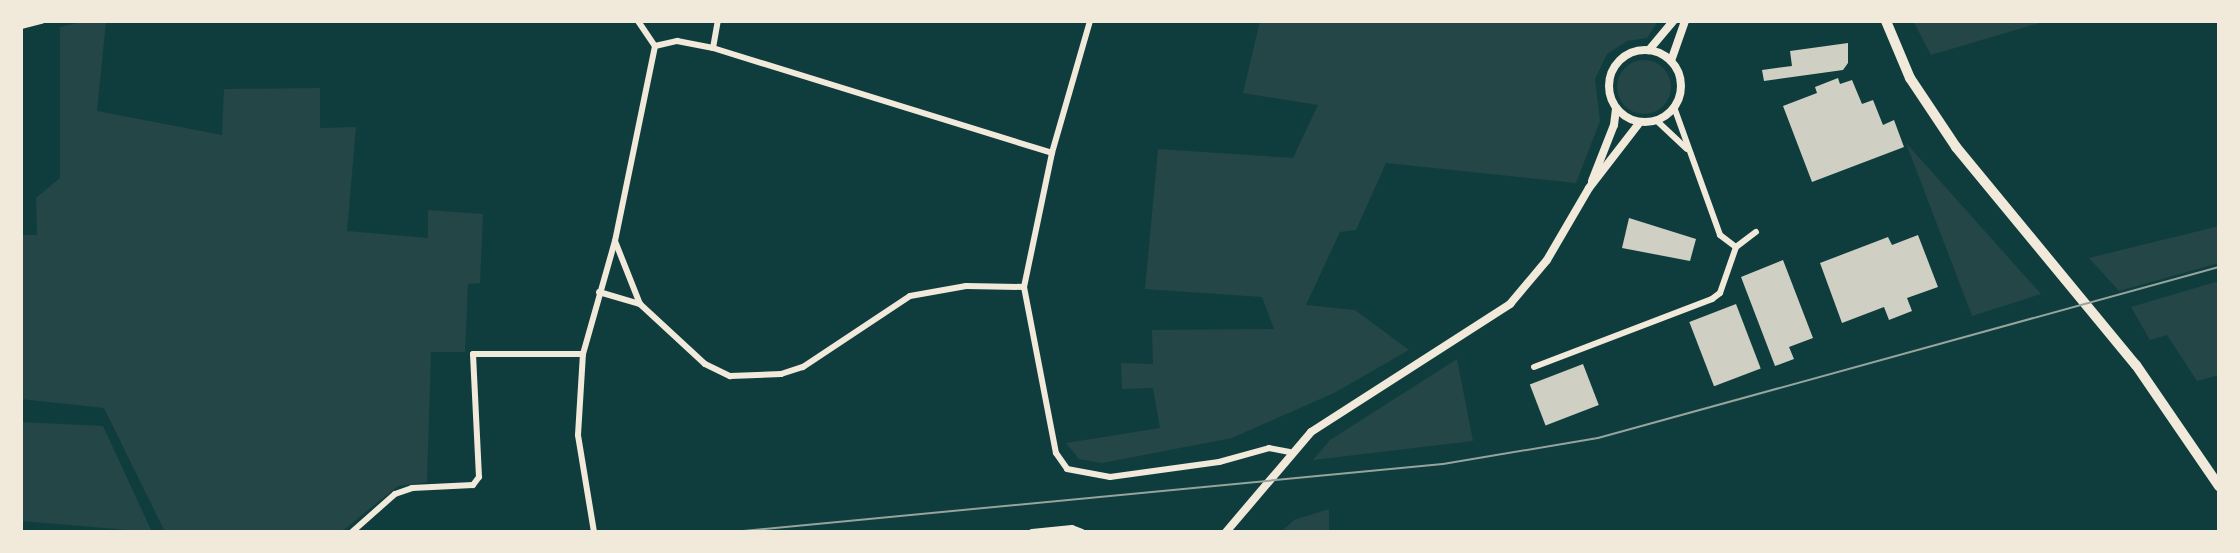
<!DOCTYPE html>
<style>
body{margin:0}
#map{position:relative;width:2240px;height:553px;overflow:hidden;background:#0f3d3e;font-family:Quicksand,sans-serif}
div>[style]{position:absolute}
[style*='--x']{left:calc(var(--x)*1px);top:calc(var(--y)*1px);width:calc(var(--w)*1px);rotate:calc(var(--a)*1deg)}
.green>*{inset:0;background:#244646}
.round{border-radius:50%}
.building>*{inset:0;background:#cfcfc3;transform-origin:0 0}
.minor>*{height:6px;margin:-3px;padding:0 3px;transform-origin:3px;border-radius:3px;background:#f1e9da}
.tertiary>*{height:8px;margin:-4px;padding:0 4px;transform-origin:4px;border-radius:4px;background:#f1e9da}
.tertiary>.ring{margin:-4px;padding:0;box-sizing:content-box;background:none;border:8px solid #f1e9da;border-radius:50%}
.primary>*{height:10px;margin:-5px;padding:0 5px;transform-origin:5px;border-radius:5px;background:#f1e9da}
.tram>*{height:2px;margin:-1px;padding:0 1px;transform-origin:1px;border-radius:1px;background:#97a49c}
span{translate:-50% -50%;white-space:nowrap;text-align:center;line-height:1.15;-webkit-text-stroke:6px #f1e9da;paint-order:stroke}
.frame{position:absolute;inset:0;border:23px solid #f1e9da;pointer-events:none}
</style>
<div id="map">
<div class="green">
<div style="clip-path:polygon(86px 21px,106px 21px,97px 111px,222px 135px,224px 89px,320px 88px,320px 128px,356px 127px,347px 231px,428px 238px,428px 210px,483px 214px,480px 283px,468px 284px,465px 352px,431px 352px,427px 482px,398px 486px,341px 532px,165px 532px,104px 408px,21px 399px,21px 235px,37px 235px,36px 198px,60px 178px,60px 27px)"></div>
<div style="clip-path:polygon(1260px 21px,1658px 21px,1647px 38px,1627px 41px,1607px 54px,1595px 79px,1600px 121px,1576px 183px,1386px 163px,1356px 230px,1340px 232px,1306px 305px,1355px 310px,1409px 350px,1334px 393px,1232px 438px,1102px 463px,1079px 459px,1066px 443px,1160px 428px,1153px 388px,1122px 389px,1121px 363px,1153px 364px,1152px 330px,1274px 329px,1262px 297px,1145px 289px,1158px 149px,1293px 158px,1318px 105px,1243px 93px)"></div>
<div style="clip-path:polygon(1913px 21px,2046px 21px,1931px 55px)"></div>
<div class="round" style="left:1617px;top:60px;width:54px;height:54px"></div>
<div style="clip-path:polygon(1906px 143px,2041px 294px,1972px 316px)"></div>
<div style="clip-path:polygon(2219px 226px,2219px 263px,2119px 291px,2089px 258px)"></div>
<div style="clip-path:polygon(2219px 281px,2219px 375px,2197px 381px,2167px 335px,2150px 340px,2131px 307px)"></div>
<div style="clip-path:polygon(1457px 359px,1473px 441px,1313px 460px,1330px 440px)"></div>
<div style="clip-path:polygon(21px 422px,103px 426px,152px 532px,21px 521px)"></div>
<div style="clip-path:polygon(1329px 509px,1329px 532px,1281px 532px,1294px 520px)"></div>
</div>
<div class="building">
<div style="clip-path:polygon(1848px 43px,1848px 63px,1843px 70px,1764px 81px,1762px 70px,1792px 66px,1790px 51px)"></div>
<div style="clip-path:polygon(1838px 78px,1840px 84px,1852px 80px,1862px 104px,1873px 100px,1883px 125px,1894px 120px,1904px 147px,1812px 182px,1783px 106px,1817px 93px,1815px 87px)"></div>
<div style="clip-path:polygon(1629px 218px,1696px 239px,1690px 261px,1622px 248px)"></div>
<div style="clip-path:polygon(1918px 235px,1938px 287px,1907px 298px,1912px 311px,1889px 320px,1884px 307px,1842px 323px,1820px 263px,1888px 237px,1892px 245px)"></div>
<div style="clip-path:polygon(1783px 260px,1813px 338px,1789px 347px,1794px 359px,1775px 366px,1741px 277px)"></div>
<div style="left:1736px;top:304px;width:69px;height:50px;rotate:69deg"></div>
<div style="left:1583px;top:364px;width:44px;height:57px;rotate:69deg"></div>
</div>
<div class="minor">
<div style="--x:638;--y:21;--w:30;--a:56"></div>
<div style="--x:1090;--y:21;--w:137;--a:106.1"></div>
<div style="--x:1052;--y:153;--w:137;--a:101.8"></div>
<div style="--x:1024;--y:287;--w:169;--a:79.1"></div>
<div style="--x:1056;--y:453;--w:19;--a:55"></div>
<div style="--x:1067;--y:469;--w:44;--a:10.5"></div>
<div style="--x:1110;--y:477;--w:110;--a:-7.8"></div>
<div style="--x:1219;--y:462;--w:52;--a:-15.6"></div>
<div style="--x:1269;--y:448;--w:21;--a:11"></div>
<div style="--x:21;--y:26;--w:21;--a:-14"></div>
<div style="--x:655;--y:46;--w:23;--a:-13"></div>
<div style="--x:677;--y:41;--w:37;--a:11"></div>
<div style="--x:713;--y:48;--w:355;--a:17.2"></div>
<div style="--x:713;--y:48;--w:27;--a:-80"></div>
<div style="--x:1674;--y:107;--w:136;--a:70.2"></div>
<div style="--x:1720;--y:235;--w:20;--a:37"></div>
<div style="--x:1656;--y:120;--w:42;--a:43.1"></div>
<div style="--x:615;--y:241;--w:68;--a:68.4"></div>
<div style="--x:640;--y:304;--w:88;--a:42.7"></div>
<div style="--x:705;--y:364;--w:28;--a:26"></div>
<div style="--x:730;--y:376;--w:51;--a:-2.2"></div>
<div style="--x:781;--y:374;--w:23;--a:-18"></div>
<div style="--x:803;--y:367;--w:128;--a:-33.6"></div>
<div style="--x:910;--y:296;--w:57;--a:-10.1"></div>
<div style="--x:966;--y:286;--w:58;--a:1"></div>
<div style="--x:599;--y:292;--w:43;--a:16.3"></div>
<div style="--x:1534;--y:367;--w:191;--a:-20.9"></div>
<div style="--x:1712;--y:299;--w:10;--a:-37"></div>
<div style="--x:1720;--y:293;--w:49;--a:-70.8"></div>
<div style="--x:1736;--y:247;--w:25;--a:-37"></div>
<div style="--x:352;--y:532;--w:57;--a:-41.5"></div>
<div style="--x:395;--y:494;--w:18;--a:-19"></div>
<div style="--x:412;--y:488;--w:61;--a:-2.8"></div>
<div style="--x:473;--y:485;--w:10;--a:-53"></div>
<div style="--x:479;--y:477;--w:123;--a:-92.8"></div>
<div style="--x:473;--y:354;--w:110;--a:0"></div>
<div style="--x:594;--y:532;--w:98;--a:-99.4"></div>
<div style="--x:578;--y:435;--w:81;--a:-86.5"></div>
<div style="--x:583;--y:354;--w:117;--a:-74.2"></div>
<div style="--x:615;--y:241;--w:199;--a:-78.4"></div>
<div style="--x:1032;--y:532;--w:40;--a:-5.7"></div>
<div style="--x:1072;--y:528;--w:11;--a:22"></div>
</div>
<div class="tertiary">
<div style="--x:1649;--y:50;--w:38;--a:-50"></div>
<div class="ring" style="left:1609px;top:50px;width:64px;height:64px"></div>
<div style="--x:1671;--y:61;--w:42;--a:-70.7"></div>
<div style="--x:1592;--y:181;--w:60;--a:-68.6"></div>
<div style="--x:1614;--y:125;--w:17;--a:-83"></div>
<div style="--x:1226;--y:532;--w:131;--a:-49.6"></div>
<div style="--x:1311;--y:432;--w:237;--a:-32.7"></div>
<div style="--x:1510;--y:304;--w:57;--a:-49.9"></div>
<div style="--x:1547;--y:260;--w:83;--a:-59.7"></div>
<div style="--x:1589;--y:188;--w:83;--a:-52.3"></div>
</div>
<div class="primary">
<div style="--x:1886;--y:21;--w:62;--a:67.2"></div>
<div style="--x:1910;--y:78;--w:83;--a:56.3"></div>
<div style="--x:1956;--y:147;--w:283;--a:50.5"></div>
<div style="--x:2136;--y:365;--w:147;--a:55.6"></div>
</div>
<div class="tram">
<div style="--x:733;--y:532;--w:713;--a:-5.47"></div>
<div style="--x:1443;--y:464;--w:157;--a:-9.5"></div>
<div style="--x:1598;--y:438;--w:644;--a:-15.4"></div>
</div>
<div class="frame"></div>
</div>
